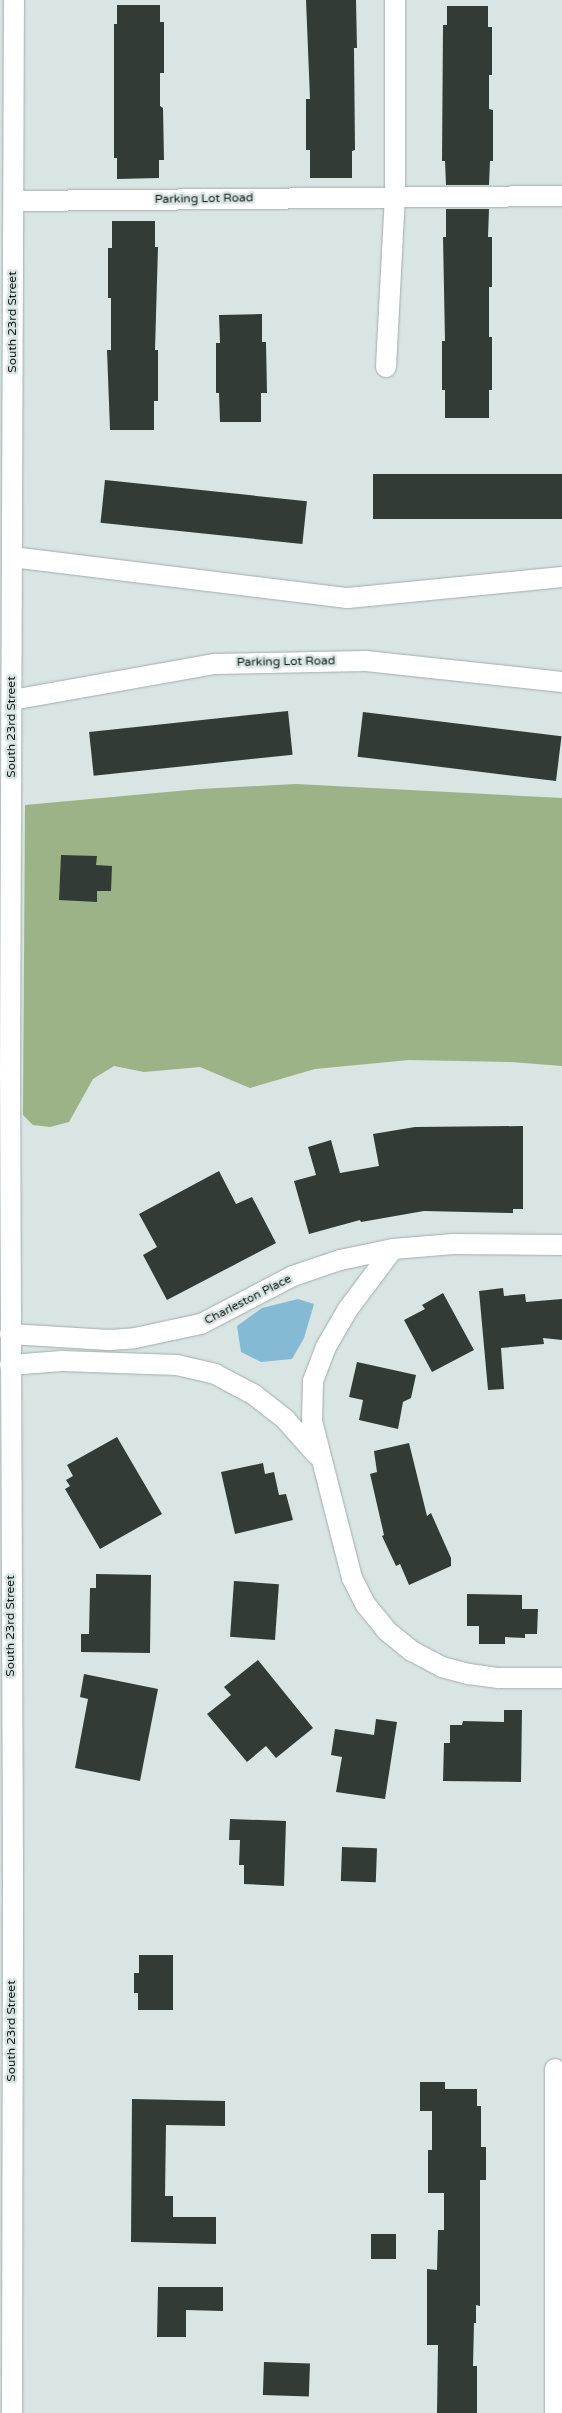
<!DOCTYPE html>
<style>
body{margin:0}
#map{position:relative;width:562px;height:2413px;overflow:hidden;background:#d8e5e2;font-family:"Varela Round",sans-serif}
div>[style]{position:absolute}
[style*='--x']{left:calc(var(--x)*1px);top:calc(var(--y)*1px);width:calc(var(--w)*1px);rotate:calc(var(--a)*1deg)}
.forest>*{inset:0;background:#9bb387}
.water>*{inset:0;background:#85bad5}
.building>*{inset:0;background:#333b36;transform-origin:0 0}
.roads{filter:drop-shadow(0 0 1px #a2adab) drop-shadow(0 0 1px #a2adab)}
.street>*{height:20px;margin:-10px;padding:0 10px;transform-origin:10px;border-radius:10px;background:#fff}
span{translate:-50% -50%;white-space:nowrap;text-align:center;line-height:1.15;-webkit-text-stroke:5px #d8e5e2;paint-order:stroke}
.street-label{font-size:12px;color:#131716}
</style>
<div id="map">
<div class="forest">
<div style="clip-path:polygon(296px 784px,562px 798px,562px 1066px,511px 1062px,409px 1060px,315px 1069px,250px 1088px,200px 1067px,144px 1072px,114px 1066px,93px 1079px,69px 1122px,50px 1127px,33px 1125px,23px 1115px,25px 805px,200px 789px)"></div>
</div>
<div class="water">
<div style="clip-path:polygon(298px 1299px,314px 1304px,304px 1338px,292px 1359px,261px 1362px,241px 1352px,237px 1326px,262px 1308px)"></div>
</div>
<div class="building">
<div style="clip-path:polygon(306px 0,356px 0,357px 48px,354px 48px,355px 150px,352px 151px,352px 178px,310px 178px,310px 150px,306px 150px,306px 99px,310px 99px)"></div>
<div style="clip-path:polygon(117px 5px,160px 5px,160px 22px,164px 22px,164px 73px,160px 73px,160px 106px,163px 108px,164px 160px,159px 160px,159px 178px,117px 179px,117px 158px,114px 158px,114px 24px,117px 24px)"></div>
<div style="clip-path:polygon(447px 6px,488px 6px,488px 27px,492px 27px,492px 75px,489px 75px,489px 109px,493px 110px,493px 161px,490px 161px,489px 185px,446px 185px,445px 161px,442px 161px,443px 25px,447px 25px)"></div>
<div style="clip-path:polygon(446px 209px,489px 209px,488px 237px,492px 237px,492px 287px,489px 287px,489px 337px,492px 337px,492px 390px,489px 390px,489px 418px,445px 418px,445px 390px,442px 390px,442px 341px,445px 341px,443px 237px,446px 237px)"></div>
<div style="clip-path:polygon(112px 221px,155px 221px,155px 247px,158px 247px,155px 350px,158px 350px,158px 401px,154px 401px,154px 430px,110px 430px,107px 350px,111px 350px,111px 298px,108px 298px,108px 248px,112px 248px)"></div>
<div style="clip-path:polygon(262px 314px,262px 342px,266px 342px,267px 393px,261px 393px,261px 422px,220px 422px,219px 393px,216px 393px,216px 343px,220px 343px,219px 315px)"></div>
<div style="left:562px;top:474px;width:45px;height:189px;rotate:90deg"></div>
<div style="left:105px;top:480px;width:203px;height:43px;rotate:6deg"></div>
<div style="left:288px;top:711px;width:44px;height:200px;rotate:84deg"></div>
<div style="left:363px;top:712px;width:200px;height:45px;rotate:7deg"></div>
<div style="clip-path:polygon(61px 855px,97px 856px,96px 865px,112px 866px,111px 891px,97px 891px,97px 902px,59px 900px)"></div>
<div style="clip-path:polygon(523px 1126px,523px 1209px,513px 1209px,513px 1213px,424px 1211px,361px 1222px,360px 1220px,309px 1234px,294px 1181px,316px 1175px,308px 1147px,331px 1140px,340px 1173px,379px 1166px,373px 1134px,415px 1127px)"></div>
<div style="clip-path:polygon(219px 1171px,236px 1204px,252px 1197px,276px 1243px,167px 1300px,143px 1255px,157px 1247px,139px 1214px)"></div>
<div style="clip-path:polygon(503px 1288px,504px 1296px,525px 1294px,526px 1302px,562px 1299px,562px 1340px,543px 1338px,544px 1344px,501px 1348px,504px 1389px,488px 1390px,479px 1291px)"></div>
<div style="clip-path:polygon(443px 1293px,474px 1350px,432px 1372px,404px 1320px,425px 1309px,422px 1305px)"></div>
<div style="clip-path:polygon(357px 1362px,416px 1375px,411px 1398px,403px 1402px,398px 1429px,359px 1420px,363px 1400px,349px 1397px)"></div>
<div style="clip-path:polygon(117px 1437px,162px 1514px,100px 1549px,65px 1489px,70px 1486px,66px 1480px,73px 1476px,67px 1465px)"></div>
<div style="clip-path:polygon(409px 1443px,427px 1516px,431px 1513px,451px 1558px,451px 1566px,409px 1585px,400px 1564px,396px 1566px,382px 1536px,384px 1535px,370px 1474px,377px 1472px,374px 1451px)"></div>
<div style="clip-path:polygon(263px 1463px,265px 1474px,274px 1472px,279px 1495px,286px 1494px,293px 1520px,235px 1534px,221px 1472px)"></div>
<div style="clip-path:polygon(96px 1574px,151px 1575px,150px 1653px,81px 1652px,81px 1634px,89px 1634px,90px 1588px,96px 1588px)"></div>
<div style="left:234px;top:1581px;width:45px;height:56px;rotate:4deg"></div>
<div style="clip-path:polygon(467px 1594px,522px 1595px,522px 1609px,538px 1609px,537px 1634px,525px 1634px,525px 1638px,505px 1637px,505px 1644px,479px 1644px,479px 1626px,467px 1626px)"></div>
<div style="clip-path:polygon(258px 1660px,313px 1728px,276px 1758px,266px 1746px,247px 1762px,207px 1714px,231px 1695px,224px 1687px)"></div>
<div style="clip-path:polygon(84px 1674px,158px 1689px,140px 1781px,75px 1768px,88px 1699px,80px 1697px)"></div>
<div style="clip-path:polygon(504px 1710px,522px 1710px,521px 1782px,443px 1781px,444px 1743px,450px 1743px,450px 1725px,462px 1725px,463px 1721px,504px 1722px)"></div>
<div style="clip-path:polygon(376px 1719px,397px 1722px,385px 1799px,336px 1792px,342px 1757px,331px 1755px,335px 1729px,374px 1735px)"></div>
<div style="clip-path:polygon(230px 1819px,286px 1821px,284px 1886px,244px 1884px,244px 1865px,239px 1865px,240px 1840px,229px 1840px)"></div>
<div style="left:342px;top:1847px;width:35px;height:34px;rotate:2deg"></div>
<div style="clip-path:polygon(139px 1955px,173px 1955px,173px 2010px,138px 2010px,138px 1993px,134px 1993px,134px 1973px,139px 1973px)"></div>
<div style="clip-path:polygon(420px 2082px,445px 2082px,445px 2089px,477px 2089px,477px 2106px,481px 2106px,481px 2147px,486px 2147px,486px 2180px,480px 2180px,480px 2306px,476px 2305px,476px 2323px,474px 2323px,473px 2366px,477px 2366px,477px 2413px,437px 2413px,438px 2345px,427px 2345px,427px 2269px,437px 2270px,438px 2230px,444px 2230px,444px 2193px,428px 2193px,428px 2150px,432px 2150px,432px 2111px,420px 2111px)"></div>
<div style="clip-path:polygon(132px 2099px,225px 2101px,225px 2126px,166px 2125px,165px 2196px,173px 2196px,173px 2217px,216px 2217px,216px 2244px,131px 2242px)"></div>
<div style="left:371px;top:2234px;width:25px;height:25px"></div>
<div style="clip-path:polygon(158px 2287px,223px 2287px,223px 2311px,186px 2310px,186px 2337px,157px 2337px)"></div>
<div style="left:264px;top:2362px;width:46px;height:33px;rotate:2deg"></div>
</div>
<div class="roads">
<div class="street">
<div style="--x:14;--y:201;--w:548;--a:-0.52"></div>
<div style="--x:386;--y:367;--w:171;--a:-87"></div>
<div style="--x:395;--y:196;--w:196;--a:-90"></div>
<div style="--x:12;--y:557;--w:338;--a:7"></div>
<div style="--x:348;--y:598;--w:215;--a:-5.6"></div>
<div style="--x:12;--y:700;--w:206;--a:-10.1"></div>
<div style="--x:215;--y:664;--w:151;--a:-1.1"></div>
<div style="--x:366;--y:661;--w:197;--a:6.1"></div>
<div style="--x:562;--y:1245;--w:109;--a:-179.5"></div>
<div style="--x:453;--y:1244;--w:60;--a:175.2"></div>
<div style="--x:393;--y:1249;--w:75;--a:126.9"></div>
<div style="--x:348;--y:1309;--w:44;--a:120.1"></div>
<div style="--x:326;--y:1347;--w:36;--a:111"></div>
<div style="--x:313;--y:1381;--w:40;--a:91.4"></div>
<div style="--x:312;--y:1421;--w:162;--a:75.7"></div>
<div style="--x:352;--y:1578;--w:30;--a:63"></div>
<div style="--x:366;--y:1605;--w:33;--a:51"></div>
<div style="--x:387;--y:1631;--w:32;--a:39"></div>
<div style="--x:412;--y:1651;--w:34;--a:28"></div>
<div style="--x:442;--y:1667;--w:28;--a:15"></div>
<div style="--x:469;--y:1674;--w:30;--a:8"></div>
<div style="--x:499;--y:1678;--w:63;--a:0"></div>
<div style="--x:10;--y:1334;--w:99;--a:3.5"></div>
<div style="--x:109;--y:1340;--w:26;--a:-4"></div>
<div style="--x:135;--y:1338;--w:67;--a:-12"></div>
<div style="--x:201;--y:1324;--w:104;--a:-27.6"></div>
<div style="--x:293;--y:1276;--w:50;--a:-18.8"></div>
<div style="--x:340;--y:1260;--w:54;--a:-11.7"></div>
<div style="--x:10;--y:1365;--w:52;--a:-4.4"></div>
<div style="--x:62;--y:1361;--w:115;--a:2"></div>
<div style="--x:177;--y:1365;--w:39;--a:13"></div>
<div style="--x:215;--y:1374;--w:43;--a:27.8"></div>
<div style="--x:253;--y:1394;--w:41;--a:38"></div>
<div style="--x:285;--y:1419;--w:48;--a:48.4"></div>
<div style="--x:12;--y:2413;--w:537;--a:-89.89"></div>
<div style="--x:13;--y:1876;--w:800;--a:-90.21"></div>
<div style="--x:10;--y:1076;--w:1076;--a:-89.79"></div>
<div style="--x:555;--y:2413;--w:344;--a:-90"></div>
</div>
</div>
<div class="street-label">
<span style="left:204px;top:199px;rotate:-1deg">Parking Lot Road</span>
<span style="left:13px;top:322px;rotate:-90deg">South 23rd Street</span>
<span style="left:286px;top:662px;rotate:-1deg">Parking Lot Road</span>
<span style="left:12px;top:727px;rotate:-90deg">South 23rd Street</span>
<span style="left:248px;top:1300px;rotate:-27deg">Charleston Place</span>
<span style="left:11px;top:1626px;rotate:-90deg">South 23rd Street</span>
<span style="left:12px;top:2031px;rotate:-90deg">South 23rd Street</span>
</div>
</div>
